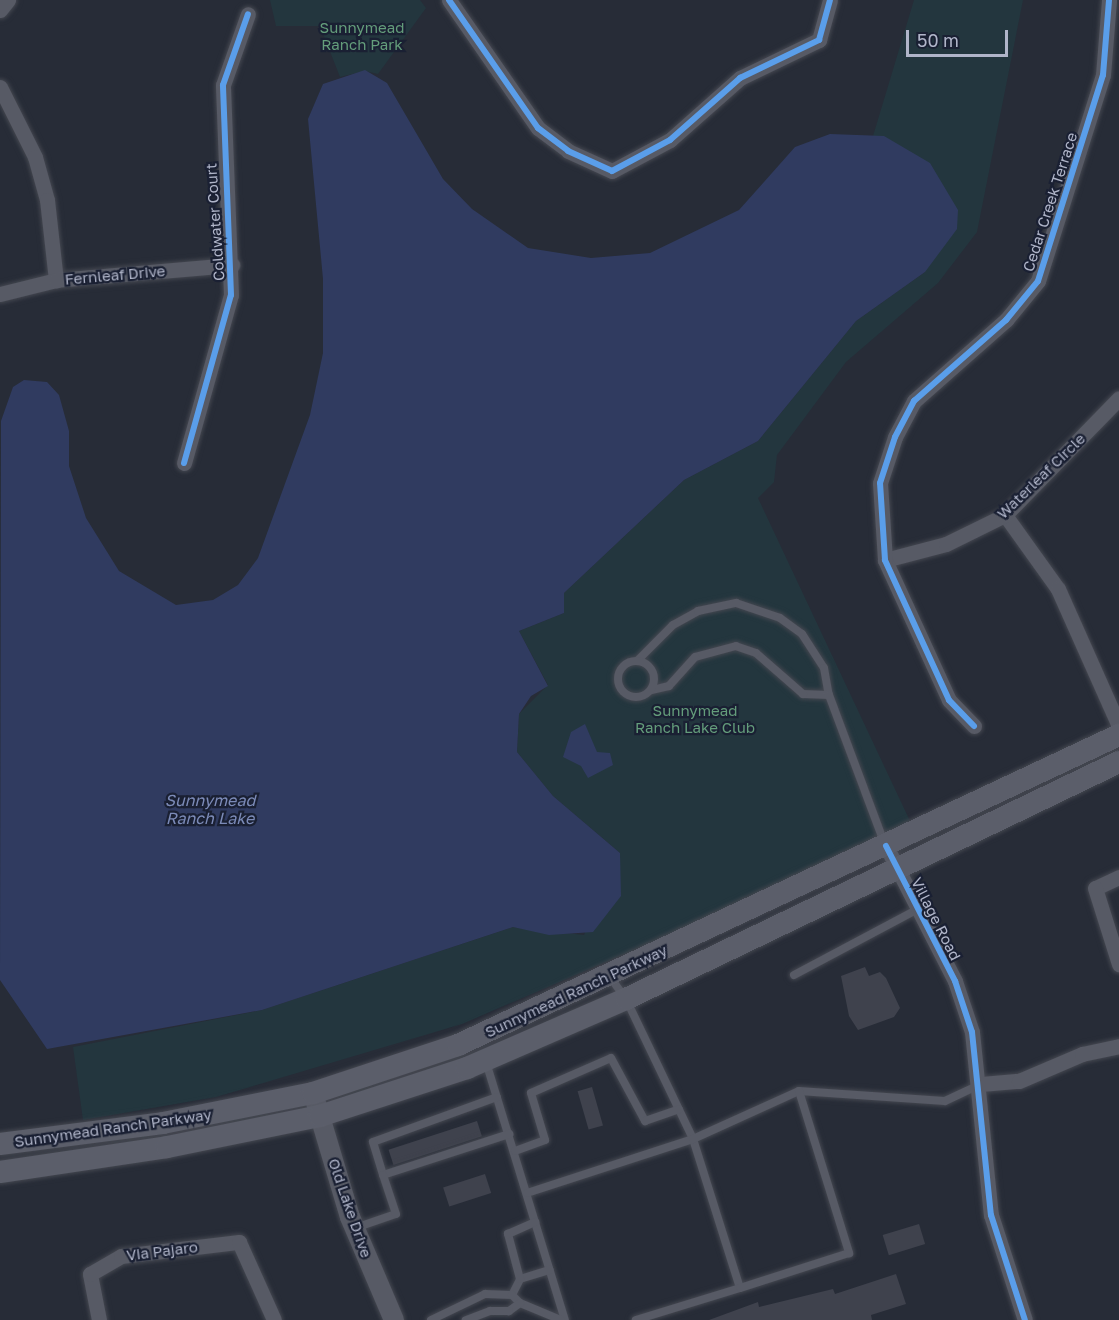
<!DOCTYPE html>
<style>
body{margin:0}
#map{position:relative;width:1119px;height:1320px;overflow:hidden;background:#272c37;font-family:"Golos Text",sans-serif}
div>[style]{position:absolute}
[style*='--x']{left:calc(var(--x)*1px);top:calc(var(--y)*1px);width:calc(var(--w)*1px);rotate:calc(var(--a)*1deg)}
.green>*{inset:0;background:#23363e}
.water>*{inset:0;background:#303b60}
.building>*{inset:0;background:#3f424d;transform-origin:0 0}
.roads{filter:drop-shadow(0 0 2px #444750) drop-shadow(0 0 2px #444750)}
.service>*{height:8px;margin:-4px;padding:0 4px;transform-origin:4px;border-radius:4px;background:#575a65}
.service>.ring{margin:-4px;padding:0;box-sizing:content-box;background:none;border:8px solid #575a65;border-radius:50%}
.minor>*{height:15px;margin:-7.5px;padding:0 7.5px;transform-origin:7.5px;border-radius:7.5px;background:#575a65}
.tertiary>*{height:20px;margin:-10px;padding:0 10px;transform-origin:10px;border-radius:10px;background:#575a65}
.secondary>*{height:22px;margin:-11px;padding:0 11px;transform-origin:11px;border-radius:11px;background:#5b5e6a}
.cycleway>*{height:6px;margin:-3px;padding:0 3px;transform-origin:3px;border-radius:3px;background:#5a9eea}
span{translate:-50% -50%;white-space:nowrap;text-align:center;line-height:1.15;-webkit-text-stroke:4.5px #1a2033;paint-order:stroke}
.park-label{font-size:15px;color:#649d7b}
.street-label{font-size:15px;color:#b0b5c9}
.water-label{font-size:16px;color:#7c8bb8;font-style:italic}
.scale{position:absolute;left:906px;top:30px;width:102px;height:27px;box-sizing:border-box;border:3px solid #b0b5c9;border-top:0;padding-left:8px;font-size:18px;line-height:21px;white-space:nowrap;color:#b0b5c9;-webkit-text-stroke:4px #1a2033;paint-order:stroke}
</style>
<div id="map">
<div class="green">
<div style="clip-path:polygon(270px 0,420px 0,426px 8px,378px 74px,365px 71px,340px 77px,320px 26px,276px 26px)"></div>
<div style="clip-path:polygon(914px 0,1023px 0,977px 232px,938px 283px,846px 362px,777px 455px,774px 482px,758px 498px,910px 821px,740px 904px,462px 1024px,216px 1097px,83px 1120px,73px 1047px,262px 1010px,513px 927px,584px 935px,620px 853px,553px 796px,517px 752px,519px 714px,548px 685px,519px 631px,564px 613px,564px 593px,684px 480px,758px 441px,856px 321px,925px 272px,884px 136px,873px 136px)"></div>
</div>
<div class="water">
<div style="clip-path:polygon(365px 70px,387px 83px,443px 179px,472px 209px,528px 248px,591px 258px,650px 253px,739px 210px,795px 147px,830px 134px,884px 136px,930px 163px,958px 210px,957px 229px,925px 272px,856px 321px,758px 441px,684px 480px,564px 593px,564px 613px,519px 631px,548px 686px,531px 696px,519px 714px,517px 752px,553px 796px,620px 853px,621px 896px,593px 932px,549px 935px,513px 927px,262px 1010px,47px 1049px,0 980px,1px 421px,13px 387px,24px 380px,47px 382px,59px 395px,69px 431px,69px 466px,86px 518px,119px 571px,176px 605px,213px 600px,238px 585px,258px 558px,310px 415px,323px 353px,323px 279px,308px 119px,323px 84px)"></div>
<div style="clip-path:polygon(585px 724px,597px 752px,610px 753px,613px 765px,588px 778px,581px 766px,563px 757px,571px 732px)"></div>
</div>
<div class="building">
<div style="clip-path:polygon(865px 967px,869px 976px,880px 972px,886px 978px,900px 1008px,894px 1017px,858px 1030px,849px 1016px,841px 976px)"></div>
<div style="left:592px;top:1087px;width:40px;height:15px;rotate:74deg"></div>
<div style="left:477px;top:1121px;width:16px;height:93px;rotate:72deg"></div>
<div style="left:485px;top:1174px;width:20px;height:44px;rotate:72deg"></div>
<div style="left:919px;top:1224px;width:21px;height:38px;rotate:73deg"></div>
<div style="clip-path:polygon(896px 1274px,906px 1304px,871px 1315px,872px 1320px,709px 1320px,758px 1302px,759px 1307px,833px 1289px,835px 1294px)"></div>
</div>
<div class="roads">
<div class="service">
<div style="--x:637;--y:661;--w:51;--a:-45"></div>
<div style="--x:673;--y:625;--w:29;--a:-29"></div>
<div style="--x:698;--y:611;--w:39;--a:-12"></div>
<div style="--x:736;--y:603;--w:46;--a:18.8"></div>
<div style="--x:780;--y:618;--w:27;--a:36"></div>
<div style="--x:802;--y:634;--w:40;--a:57.1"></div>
<div style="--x:824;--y:668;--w:27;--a:80"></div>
<div style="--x:829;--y:695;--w:26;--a:-178"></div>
<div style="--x:803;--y:694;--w:62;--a:-138.9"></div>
<div style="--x:756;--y:653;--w:21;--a:-161"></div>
<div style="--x:736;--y:646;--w:42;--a:165"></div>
<div style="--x:695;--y:657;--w:39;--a:132"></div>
<div style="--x:669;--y:686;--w:18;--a:167"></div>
<div class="ring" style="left:618px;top:661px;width:28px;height:28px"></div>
<div style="--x:829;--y:695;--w:157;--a:69.5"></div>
<div style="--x:794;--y:975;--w:140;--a:-28"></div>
<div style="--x:610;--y:977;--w:27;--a:54"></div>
<div style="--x:626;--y:999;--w:155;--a:64.4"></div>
<div style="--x:693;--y:1139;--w:156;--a:72.5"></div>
<div style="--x:740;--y:1288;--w:109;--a:162.9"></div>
<div style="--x:486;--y:1062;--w:270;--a:73"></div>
<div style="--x:799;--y:1091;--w:146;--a:3.9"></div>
<div style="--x:945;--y:1101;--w:35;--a:-25"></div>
<div style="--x:497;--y:1097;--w:132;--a:160.1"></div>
<div style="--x:373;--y:1142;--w:34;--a:73"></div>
<div style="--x:383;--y:1175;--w:133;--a:-18"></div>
<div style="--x:515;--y:1151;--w:32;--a:-20"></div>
<div style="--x:545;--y:1140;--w:49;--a:-106.6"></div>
<div style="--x:531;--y:1093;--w:87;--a:-23.6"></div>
<div style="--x:611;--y:1058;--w:72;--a:61.6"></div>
<div style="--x:645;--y:1121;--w:36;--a:-19"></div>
<div style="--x:527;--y:1193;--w:175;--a:-18"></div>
<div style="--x:693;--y:1139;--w:116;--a:-24.4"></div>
<div style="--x:799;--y:1091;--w:170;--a:72.8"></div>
<div style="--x:849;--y:1253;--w:114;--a:162.2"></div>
<div style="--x:355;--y:1228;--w:43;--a:-18.9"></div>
<div style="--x:396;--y:1214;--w:41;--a:-108.4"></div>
<div style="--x:520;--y:1279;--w:31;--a:-17"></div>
<div style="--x:512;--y:1295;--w:18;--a:-63"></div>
<div style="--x:520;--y:1279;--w:47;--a:-104.9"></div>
<div style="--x:508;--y:1234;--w:30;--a:-24"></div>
<div style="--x:520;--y:1303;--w:44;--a:22.5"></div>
<div style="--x:431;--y:1320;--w:60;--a:-25.7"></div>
<div style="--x:485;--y:1294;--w:27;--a:2"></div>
<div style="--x:512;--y:1295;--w:11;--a:45"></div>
<div style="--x:520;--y:1303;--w:14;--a:144"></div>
<div style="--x:509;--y:1311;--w:19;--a:180"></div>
<div style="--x:490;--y:1311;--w:26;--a:159"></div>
</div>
<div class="minor">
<div style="--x:449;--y:0;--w:156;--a:55.2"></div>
<div style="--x:538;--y:128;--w:38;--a:37"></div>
<div style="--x:568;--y:151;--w:48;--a:24.4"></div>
<div style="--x:612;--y:171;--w:66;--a:-28.1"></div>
<div style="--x:670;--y:140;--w:94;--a:-41.5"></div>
<div style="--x:740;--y:78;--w:88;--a:-25.7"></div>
<div style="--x:819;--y:40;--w:41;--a:-74.6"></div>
<div style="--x:0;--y:10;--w:13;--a:-51"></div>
<div style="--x:0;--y:87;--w:78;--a:63.4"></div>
<div style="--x:35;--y:157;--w:45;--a:74.4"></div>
<div style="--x:47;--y:200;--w:81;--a:83.6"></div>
<div style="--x:0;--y:294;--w:58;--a:-14"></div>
<div style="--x:56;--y:280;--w:177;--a:-4.9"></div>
<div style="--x:184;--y:463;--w:174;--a:-74.4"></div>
<div style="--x:231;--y:295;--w:210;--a:-92.2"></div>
<div style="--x:223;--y:85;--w:75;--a:-70.6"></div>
<div style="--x:1005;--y:515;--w:91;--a:54.4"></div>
<div style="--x:1058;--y:589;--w:150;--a:66"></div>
<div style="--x:885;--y:560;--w:63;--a:-14.7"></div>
<div style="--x:946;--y:544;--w:66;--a:-26.2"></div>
<div style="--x:1005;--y:515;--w:163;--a:-45.7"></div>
<div style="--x:974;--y:726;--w:36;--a:-134"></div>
<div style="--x:949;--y:700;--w:154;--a:-114.6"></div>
<div style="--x:885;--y:560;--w:77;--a:-93.7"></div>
<div style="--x:880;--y:483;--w:48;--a:-71.9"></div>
<div style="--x:895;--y:437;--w:41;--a:-62.2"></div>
<div style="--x:914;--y:401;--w:123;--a:-41.4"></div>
<div style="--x:1006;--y:320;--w:50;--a:-50.6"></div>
<div style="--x:1038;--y:281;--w:216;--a:-72.5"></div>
<div style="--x:1103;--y:75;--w:75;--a:-85.4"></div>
<div style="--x:886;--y:846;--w:152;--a:62.9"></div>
<div style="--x:955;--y:981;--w:54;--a:71.6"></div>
<div style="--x:972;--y:1032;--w:184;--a:84.1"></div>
<div style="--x:991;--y:1215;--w:110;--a:72.1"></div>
<div style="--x:1119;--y:877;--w:26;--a:155"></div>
<div style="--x:1095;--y:888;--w:80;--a:72.5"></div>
<div style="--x:981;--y:1084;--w:38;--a:-5"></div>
<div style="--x:1019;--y:1081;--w:69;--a:-23.2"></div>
<div style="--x:1082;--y:1054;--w:38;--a:-12"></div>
<div style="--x:99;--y:1320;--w:47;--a:-101.1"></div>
<div style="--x:90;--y:1274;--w:36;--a:-30"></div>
<div style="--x:121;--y:1256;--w:119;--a:-6.8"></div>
<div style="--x:239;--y:1242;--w:85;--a:65.8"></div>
</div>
<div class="tertiary">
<div style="--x:316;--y:1103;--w:119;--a:73.4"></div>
<div style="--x:350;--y:1217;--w:112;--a:66.9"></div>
</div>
<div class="secondary">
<div style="--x:0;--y:1144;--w:164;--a:-7.3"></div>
<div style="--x:163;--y:1123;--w:153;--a:-11.3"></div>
<div style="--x:313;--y:1093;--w:153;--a:-18.3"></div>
<div style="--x:458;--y:1045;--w:730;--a:-25.13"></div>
<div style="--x:0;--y:1172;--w:169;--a:-8.5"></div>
<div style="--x:167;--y:1147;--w:156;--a:-11.5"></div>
<div style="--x:320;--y:1116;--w:155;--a:-18.1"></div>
<div style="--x:467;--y:1068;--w:173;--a:-23.5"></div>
<div style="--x:626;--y:999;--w:547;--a:-25.68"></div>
</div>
</div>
<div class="cycleway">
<div style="--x:449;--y:0;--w:156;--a:55.2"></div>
<div style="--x:538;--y:128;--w:38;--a:37"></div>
<div style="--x:568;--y:151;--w:48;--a:24.4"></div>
<div style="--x:612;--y:171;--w:66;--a:-28.1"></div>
<div style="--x:670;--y:140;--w:94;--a:-41.5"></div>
<div style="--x:740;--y:78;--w:88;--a:-25.7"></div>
<div style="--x:819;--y:40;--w:41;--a:-74.6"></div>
<div style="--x:184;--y:463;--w:174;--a:-74.4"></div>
<div style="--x:231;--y:295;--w:210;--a:-92.2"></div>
<div style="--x:223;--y:85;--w:75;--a:-70.6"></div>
<div style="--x:974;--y:726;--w:36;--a:-134"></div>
<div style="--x:949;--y:700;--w:154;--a:-114.6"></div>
<div style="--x:885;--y:560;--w:77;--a:-93.7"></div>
<div style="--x:880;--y:483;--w:48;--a:-71.9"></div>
<div style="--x:895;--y:437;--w:41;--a:-62.2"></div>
<div style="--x:914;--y:401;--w:123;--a:-41.4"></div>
<div style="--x:1006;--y:320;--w:50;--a:-50.6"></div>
<div style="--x:1038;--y:281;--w:216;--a:-72.5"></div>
<div style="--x:1103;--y:75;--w:75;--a:-85.4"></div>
<div style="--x:886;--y:846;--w:152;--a:62.9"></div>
<div style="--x:955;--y:981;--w:54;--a:71.6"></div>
<div style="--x:972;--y:1032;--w:184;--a:84.1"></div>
<div style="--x:991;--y:1215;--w:110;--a:72.1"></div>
</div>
<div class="park-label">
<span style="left:362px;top:36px">Sunnymead<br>Ranch Park</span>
<span style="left:695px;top:719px">Sunnymead<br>Ranch Lake Club</span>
</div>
<div class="street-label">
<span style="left:1050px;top:202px;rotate:-72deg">Cedar Creek Terrace</span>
<span style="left:215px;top:222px;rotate:-94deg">Coldwater Court</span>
<span style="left:115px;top:275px;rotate:-5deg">Fernleaf Drive</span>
<span style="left:1041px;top:476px;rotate:-44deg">Waterleaf Circle</span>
<span style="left:936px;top:919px;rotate:63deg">Village Road</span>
<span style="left:576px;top:991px;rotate:-25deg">Sunnymead Ranch Parkway</span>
<span style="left:113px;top:1128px;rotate:-8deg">Sunnymead Ranch Parkway</span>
<span style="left:350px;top:1208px;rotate:71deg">Old Lake Drive</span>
<span style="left:162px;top:1251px;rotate:-7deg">Via Pajaro</span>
</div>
<div class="water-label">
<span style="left:210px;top:809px">Sunnymead<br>Ranch Lake</span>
</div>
<div class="scale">50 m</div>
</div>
